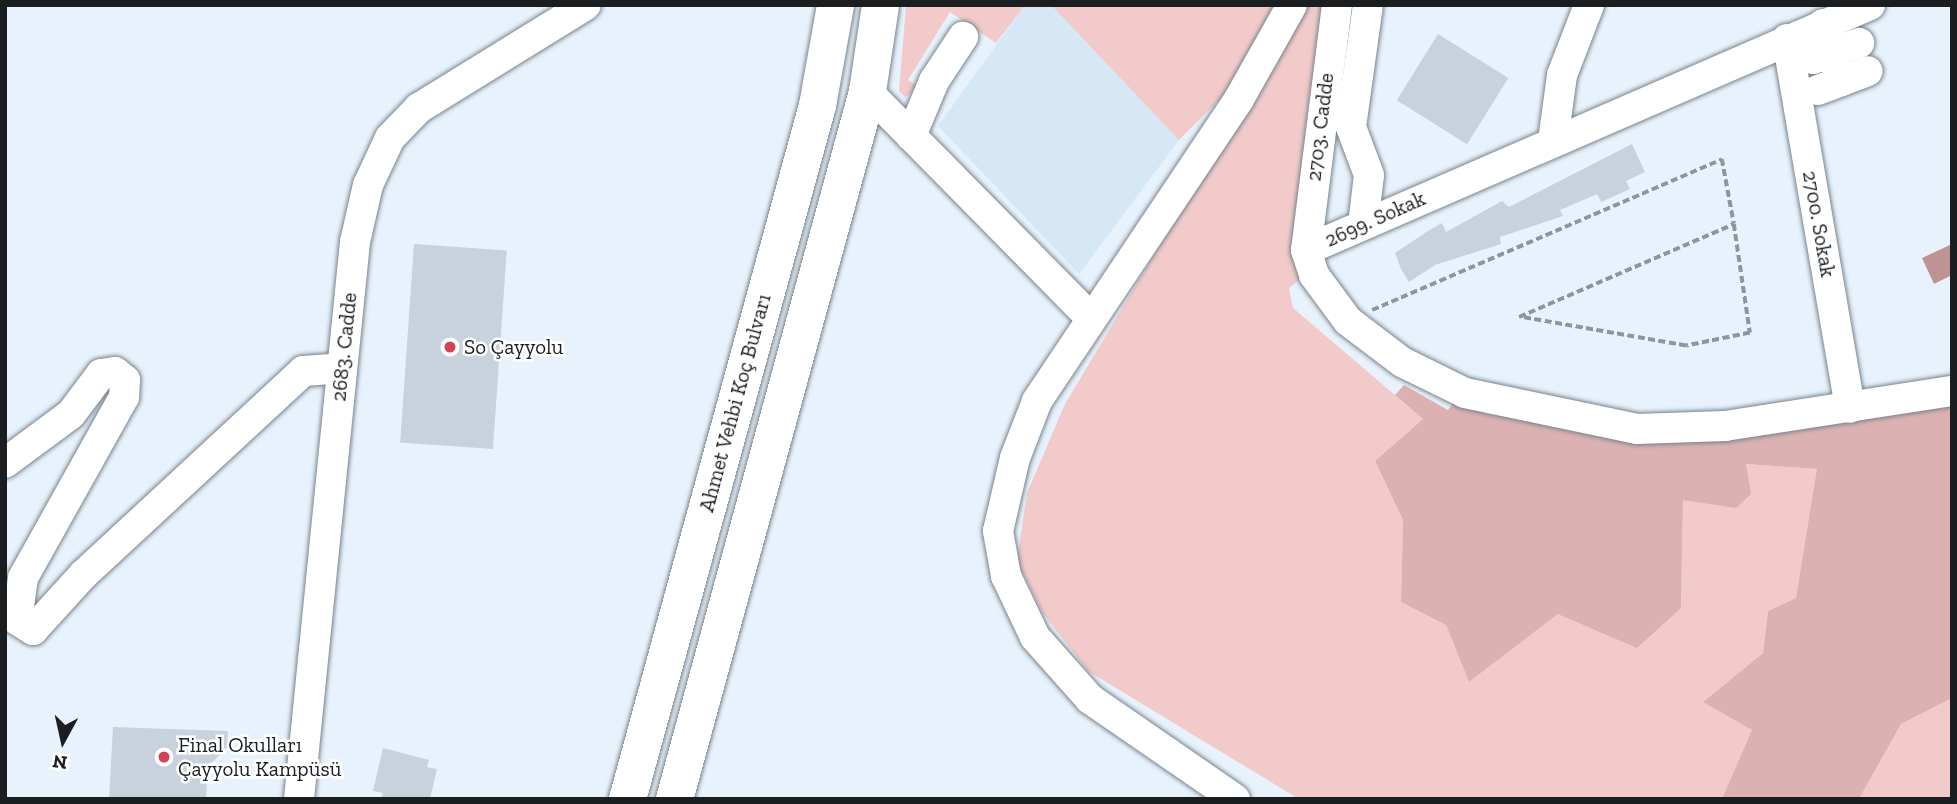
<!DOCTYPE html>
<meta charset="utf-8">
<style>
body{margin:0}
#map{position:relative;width:1957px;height:804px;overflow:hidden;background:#e7f2fc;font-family:"Zilla Slab",serif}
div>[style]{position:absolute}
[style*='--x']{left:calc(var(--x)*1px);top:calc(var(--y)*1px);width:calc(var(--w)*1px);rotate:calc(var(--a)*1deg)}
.built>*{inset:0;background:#d6e7f6}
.green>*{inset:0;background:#f2caca}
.forest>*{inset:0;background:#dcb1b1}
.water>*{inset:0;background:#bd9394}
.building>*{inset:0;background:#c8d2dc;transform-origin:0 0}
.path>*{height:3.5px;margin-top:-1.75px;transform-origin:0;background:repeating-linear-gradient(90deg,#8e969d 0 7px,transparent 0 10.5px)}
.roads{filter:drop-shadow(0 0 2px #79838c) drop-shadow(0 0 2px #79838c)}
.minor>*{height:30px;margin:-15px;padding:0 15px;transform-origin:15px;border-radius:15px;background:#fff}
.major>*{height:37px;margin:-18.5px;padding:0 18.5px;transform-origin:18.5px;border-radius:18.5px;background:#fff}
.dots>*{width:19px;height:19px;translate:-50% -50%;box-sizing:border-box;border:4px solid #fff;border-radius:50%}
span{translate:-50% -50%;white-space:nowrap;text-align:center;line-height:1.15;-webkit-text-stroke:5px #fff;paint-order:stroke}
.street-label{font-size:21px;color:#1a1e21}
.poi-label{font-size:21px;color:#1a1e21}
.left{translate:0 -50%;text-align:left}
.frame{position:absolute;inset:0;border:7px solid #1a1e21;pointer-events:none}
.north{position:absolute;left:28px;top:706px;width:70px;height:70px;-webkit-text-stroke:5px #fff;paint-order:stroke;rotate:188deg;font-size:19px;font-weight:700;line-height:28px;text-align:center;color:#1a1e21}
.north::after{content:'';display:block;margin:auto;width:24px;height:32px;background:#1a1e21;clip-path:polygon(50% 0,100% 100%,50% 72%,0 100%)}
</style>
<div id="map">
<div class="built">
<div style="clip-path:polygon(1025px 5px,1051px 5px,1179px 140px,1079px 274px,938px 126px)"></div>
</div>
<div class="green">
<div style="clip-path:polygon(906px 5px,1025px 5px,996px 43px,950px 12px,908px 80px,921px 88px,905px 97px,899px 91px)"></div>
<div style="clip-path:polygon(1051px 5px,1278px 5px,1226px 93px,1179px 140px)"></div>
<div style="clip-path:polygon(1303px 5px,1325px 5px,1294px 233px,1303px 277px,1289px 288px,1293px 308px,1423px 419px,1375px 461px,1403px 520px,1401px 602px,1446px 625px,1469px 682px,1558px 614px,1681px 608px,1683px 500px,1745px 464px,1818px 469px,1796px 598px,1768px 611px,1763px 653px,1703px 702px,1753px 730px,1722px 799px,1299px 799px,1088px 671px,1042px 612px,1017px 561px,1027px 493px,1065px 404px)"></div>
<div style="clip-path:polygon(1952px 698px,1952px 799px,1859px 799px,1901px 724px)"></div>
</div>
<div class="forest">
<div style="clip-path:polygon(1404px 385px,1448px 410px,1454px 402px,1487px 414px,1680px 443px,1952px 398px,1952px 698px,1901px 724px,1859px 799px,1722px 799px,1752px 730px,1703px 702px,1763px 653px,1768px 611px,1796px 598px,1817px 469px,1746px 464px,1751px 494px,1736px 508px,1683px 500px,1681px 608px,1637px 648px,1558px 614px,1469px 682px,1446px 625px,1401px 602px,1403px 520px,1375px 461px,1423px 419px,1395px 395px)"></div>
</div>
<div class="water">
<div style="clip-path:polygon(1952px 244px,1952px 275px,1934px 284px,1922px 258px)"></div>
</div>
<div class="building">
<div style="left:1438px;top:34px;width:83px;height:78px;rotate:32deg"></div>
<div style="clip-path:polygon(1632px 144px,1645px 172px,1626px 181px,1630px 189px,1601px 202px,1597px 194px,1560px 210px,1563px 216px,1500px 237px,1501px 244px,1435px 265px,1409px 282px,1401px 269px,1395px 253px,1428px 231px,1442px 223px,1446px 232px,1502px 201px,1509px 207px)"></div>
<div style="left:414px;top:244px;width:93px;height:199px;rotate:4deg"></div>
<div style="clip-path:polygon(113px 727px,228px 731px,227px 748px,208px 766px,206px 799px,109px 799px)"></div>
<div style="clip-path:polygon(383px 748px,429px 760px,427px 767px,437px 769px,430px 799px,381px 799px,383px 793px,373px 791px)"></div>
</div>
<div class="path">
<div style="--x:1372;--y:310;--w:381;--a:-23.3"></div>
<div style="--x:1722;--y:159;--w:66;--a:79.5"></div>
<div style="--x:1734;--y:224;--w:110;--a:81.6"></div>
<div style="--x:1750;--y:333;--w:65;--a:168.5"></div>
<div style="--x:1686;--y:346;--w:169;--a:-170.1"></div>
<div style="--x:1519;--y:317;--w:234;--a:-23.4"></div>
</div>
<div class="roads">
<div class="minor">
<div style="--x:1337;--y:5;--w:247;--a:97.2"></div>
<div style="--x:1306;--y:250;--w:26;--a:72"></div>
<div style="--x:1314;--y:275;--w:57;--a:53.5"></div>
<div style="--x:1348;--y:321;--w:68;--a:37.2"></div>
<div style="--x:1402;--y:362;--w:70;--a:26.2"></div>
<div style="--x:1465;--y:393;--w:176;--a:11.8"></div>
<div style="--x:1637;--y:429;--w:88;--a:-2"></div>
<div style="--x:1725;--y:426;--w:230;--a:-8.8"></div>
<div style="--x:1823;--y:24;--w:60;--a:72.5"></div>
<div style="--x:1787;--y:39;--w:374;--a:80.3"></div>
<div style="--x:1813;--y:59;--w:49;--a:-19.2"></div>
<div style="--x:1818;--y:90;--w:53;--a:-20.8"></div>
<div style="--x:867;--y:91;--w:319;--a:45.4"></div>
<div style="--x:911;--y:136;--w:60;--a:-67.3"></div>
<div style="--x:934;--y:81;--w:53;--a:-56.6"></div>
<div style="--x:1553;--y:141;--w:67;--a:-82.2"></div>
<div style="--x:1562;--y:75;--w:75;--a:-68.9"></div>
<div style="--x:1363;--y:225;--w:50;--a:-83.2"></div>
<div style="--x:1369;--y:175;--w:51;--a:-110.6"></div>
<div style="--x:1351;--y:127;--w:123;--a:-82.1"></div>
<div style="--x:1306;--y:250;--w:615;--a:-23.48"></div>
<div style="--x:5;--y:463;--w:82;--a:-36.6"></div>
<div style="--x:71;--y:414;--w:50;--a:-53.1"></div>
<div style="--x:101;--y:374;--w:14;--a:-8"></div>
<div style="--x:115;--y:372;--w:13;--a:39"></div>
<div style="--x:125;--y:380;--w:17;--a:93"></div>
<div style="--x:124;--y:397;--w:207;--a:119.2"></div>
<div style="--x:23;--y:578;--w:42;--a:98.1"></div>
<div style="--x:17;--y:620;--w:19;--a:32"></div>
<div style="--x:33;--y:630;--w:74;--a:-47.7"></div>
<div style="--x:83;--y:575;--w:300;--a:-42.8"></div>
<div style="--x:303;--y:371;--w:39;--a:-4"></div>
<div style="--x:299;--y:799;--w:560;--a:-84.26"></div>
<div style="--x:355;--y:242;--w:58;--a:-77.2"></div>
<div style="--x:368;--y:185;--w:52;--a:-64.9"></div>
<div style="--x:390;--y:138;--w:42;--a:-46"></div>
<div style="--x:419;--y:108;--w:196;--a:-31.7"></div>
<div style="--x:1235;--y:799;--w:176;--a:-145.4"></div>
<div style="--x:1090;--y:699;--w:83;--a:-131.6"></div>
<div style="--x:1035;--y:637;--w:68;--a:-115.4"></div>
<div style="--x:1006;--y:576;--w:46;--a:-100.1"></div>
<div style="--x:998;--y:531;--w:75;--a:-76.9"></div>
<div style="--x:1015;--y:458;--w:61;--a:-68.9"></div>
<div style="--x:1037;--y:401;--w:363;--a:-56.2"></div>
<div style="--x:1239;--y:99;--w:108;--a:-60.6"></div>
</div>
<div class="major">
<div style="--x:627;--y:799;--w:720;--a:-74.69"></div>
<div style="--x:817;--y:105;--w:102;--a:-79.8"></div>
<div style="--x:674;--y:799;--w:734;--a:-74.75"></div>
<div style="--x:867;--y:91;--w:87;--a:-81.4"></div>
</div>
</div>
<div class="dots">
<div style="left:450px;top:347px;background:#d34355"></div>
<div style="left:164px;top:757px;background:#d34355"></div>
</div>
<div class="street-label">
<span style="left:1320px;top:127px;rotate:-83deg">2703. Cadde</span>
<span style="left:1375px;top:219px;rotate:-24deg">2699. Sokak</span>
<span style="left:1819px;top:224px;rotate:80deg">2700. Sokak</span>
<span style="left:344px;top:347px;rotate:-84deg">2683. Cadde</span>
<span style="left:735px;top:403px;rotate:-75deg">Ahmet Vehbi Koç Bulvarı</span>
</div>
<div class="poi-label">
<span class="left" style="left:464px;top:347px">So Çayyolu</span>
<span class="left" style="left:178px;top:757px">Final Okulları<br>Çayyolu Kampüsü</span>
</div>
<div class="frame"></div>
<div class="north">N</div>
</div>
